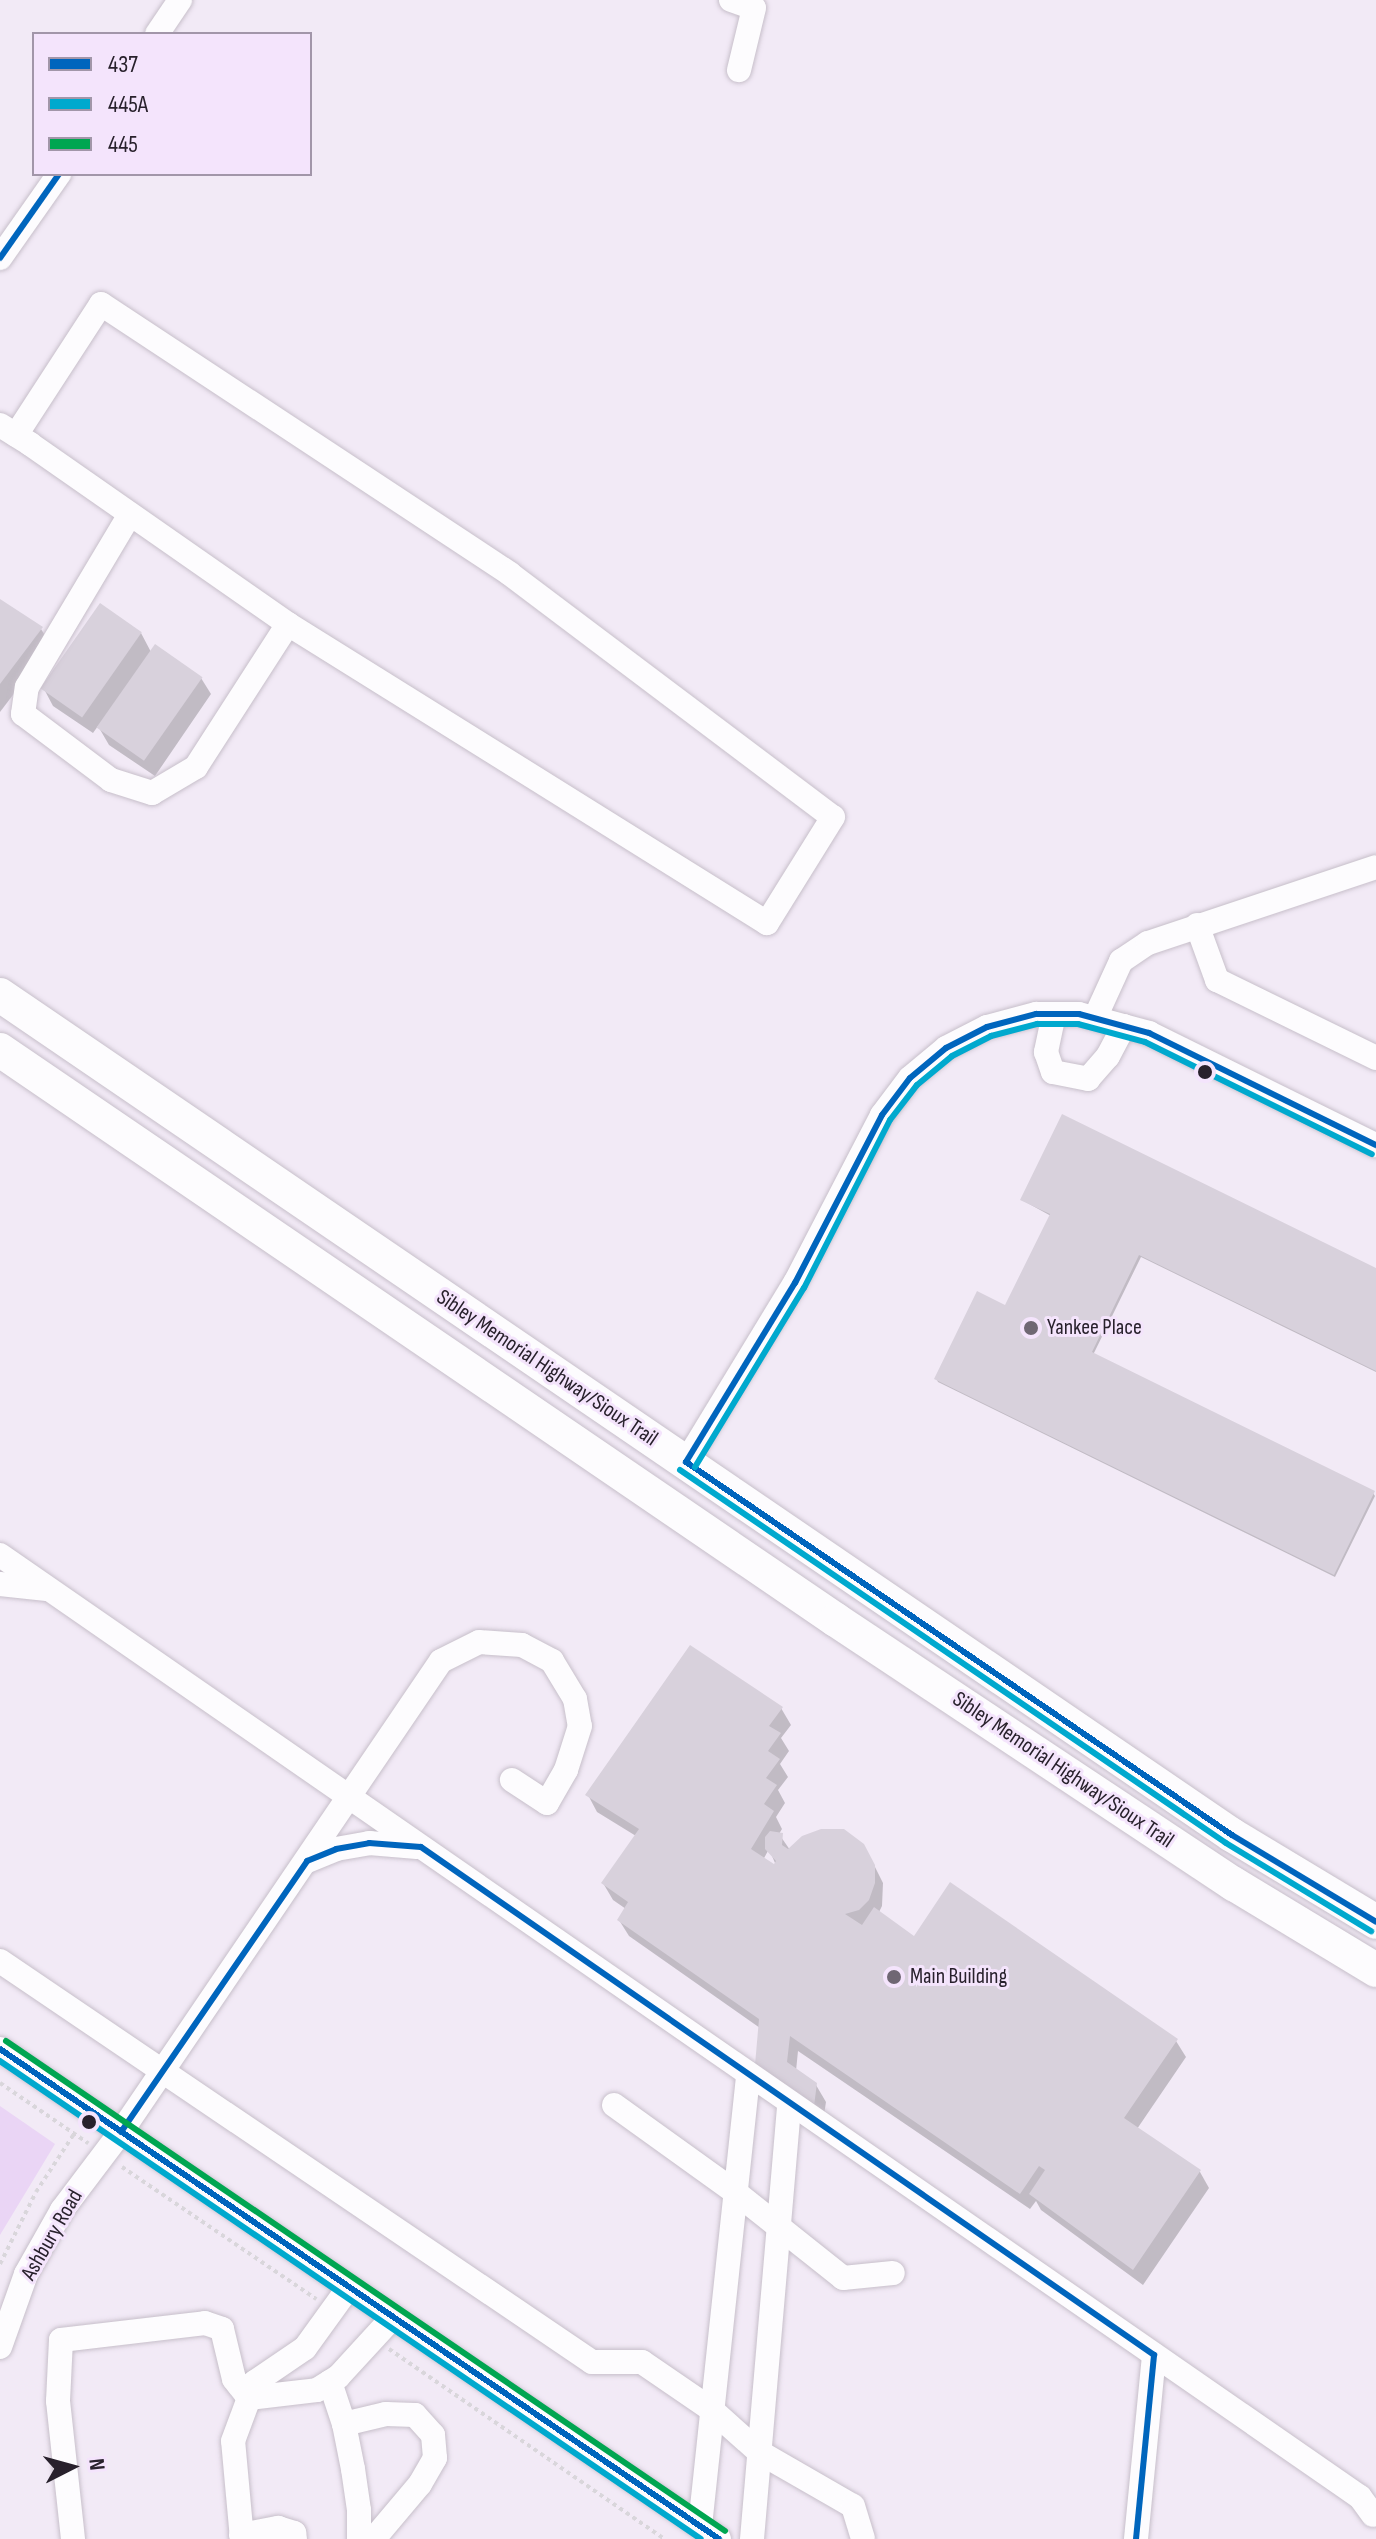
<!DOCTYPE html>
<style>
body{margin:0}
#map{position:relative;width:1376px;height:2539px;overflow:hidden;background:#f2eaf6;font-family:"Sofia Sans Condensed",sans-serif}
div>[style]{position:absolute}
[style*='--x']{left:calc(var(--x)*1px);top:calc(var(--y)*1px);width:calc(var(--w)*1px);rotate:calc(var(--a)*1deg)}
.green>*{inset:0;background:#ead5f5}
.shadow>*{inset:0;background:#0003}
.building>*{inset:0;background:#d8d1dc;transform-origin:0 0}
.path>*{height:4px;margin-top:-2px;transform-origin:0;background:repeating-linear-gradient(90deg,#d9d6db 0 4px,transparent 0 8px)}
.roads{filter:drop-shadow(0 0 2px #c7bfca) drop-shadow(0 0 2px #c7bfca)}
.minor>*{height:24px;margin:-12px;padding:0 12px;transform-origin:12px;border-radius:12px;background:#fdfcfe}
.highway>*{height:34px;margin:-17px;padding:0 17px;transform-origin:17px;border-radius:17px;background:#fdfcfe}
.bus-1>*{height:6px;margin:-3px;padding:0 3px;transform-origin:3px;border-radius:3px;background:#0065bd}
.bus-2>*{height:6px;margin:-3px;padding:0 3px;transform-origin:3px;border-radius:3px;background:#00a9ce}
.bus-3>*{height:6px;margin:-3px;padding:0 3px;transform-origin:3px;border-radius:3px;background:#00a651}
.dots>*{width:22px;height:22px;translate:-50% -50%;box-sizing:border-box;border:4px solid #f4e4fc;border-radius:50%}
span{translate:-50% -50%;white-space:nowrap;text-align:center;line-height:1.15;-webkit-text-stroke:6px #f4e4fc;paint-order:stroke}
.poi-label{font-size:22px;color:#28212c}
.left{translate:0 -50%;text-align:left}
.street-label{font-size:22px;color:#28212c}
.legend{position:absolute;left:32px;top:32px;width:280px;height:144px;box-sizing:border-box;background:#f4e4fc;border:2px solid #a296a9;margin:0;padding:10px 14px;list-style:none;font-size:24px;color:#28212c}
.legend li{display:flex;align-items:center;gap:16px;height:40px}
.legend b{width:40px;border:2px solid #a296a9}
.north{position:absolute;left:32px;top:2427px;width:80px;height:80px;-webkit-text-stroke:6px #f4e4fc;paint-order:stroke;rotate:84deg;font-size:22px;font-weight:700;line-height:32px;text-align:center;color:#28212c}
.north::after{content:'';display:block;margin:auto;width:28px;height:36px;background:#28212c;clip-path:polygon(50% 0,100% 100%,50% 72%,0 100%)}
</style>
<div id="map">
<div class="green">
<div style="clip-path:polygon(0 2106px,55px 2144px,0 2235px)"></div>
</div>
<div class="shadow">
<div style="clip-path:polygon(0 601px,41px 629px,51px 645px,0 712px)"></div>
<div style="clip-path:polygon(141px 633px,151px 652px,201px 678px,211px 694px,155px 776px,109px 745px,98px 726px,93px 733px,53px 706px,44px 689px)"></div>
<div style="clip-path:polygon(1022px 1200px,1376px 1270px,1376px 1372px,1141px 1257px,1093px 1355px,1373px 1493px,1375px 1496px,1335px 1577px,938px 1382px,936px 1378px,1006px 1308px,1051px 1216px)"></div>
<div style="clip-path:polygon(evenodd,781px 1708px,791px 1725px,781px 1738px,789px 1751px,780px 1764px,788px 1777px,778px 1790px,785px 1803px,776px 1817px,782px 1829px,779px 1834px,790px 1850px,873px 1863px,883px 1883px,882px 1906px,879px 1912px,914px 1939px,1176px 2041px,1186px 2057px,1137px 2129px,1200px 2172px,1209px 2188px,1143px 2285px,1041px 2210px,1036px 2201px,1030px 2209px,798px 2051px,796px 2071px,816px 2085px,826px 2102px,823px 2121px,760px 2028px,629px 1936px,619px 1920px,626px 1909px,613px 1900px,603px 1883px,636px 1836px,597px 1812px,588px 1795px,781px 1708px,769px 1849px,778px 1870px,763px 1860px,769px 1849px)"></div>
</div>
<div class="building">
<div style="clip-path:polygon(0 599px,43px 627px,0 684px)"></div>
<div style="left:100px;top:603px;width:51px;height:104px;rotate:35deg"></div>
<div style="left:155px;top:644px;width:58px;height:102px;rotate:35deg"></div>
<div style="clip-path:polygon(1062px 1114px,1376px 1268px,1376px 1371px,1139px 1255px,1092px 1352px,1375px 1491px,1334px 1575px,934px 1379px,977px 1291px,1005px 1305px,1050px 1214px,1020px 1200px)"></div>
<div style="clip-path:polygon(690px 1645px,783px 1707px,769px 1726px,781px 1733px,768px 1751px,780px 1759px,766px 1778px,777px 1785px,764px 1804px,774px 1811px,751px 1849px,774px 1864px,776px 1861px,765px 1849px,765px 1837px,770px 1831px,783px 1833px,782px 1845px,788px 1849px,802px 1836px,821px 1829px,844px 1829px,864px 1844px,875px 1865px,875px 1883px,869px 1900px,859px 1910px,845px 1914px,862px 1925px,874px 1907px,914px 1936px,950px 1882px,1178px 2039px,1124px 2118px,1201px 2170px,1133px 2270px,1029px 2194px,1045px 2170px,1039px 2166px,1020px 2194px,790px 2036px,787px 2062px,817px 2083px,814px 2106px,755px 2065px,759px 2019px,617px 1920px,628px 1902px,601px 1883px,639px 1829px,585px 1795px)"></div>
</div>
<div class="path">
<div style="--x:0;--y:2083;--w:107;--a:34.3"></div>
<div style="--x:122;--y:2167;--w:235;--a:34.2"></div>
<div style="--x:0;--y:2264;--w:80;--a:-63.4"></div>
<div style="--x:36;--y:2192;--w:69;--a:-56.8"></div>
<div style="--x:389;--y:2349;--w:334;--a:34.6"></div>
</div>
<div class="roads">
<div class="minor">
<div style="--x:731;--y:0;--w:24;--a:19"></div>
<div style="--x:754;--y:8;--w:64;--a:103.6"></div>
<div style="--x:157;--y:34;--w:41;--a:-55.9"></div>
<div style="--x:0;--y:258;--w:103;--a:-54.9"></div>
<div style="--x:0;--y:425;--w:36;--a:32"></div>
<div style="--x:30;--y:444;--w:315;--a:34.9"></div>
<div style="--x:288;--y:624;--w:170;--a:122.8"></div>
<div style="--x:196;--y:767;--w:51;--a:149.4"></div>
<div style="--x:152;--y:793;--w:43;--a:-162.4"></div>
<div style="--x:111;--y:780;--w:110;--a:-143.1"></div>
<div style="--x:23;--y:714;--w:27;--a:-82"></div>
<div style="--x:27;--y:687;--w:201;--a:-59.2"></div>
<div style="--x:16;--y:435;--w:156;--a:-57"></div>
<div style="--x:101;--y:304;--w:490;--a:33.4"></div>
<div style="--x:510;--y:574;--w:404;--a:37"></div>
<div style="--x:833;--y:817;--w:125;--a:121.9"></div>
<div style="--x:767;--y:923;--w:565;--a:-148.03"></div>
<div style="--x:1197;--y:925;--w:59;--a:70"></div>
<div style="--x:1217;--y:980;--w:177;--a:26.1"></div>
<div style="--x:1054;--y:1014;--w:39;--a:102"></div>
<div style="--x:1046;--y:1052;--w:21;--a:71"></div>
<div style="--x:1053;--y:1072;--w:36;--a:11"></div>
<div style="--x:1088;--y:1079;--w:30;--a:-49"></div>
<div style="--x:1108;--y:1056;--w:34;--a:-62"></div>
<div style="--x:1095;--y:1018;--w:63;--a:-65.5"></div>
<div style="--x:1121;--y:961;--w:32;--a:-34"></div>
<div style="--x:1148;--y:943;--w:240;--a:-18.4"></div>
<div style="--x:686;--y:1462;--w:210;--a:-58.7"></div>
<div style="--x:795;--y:1283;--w:189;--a:-62.6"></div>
<div style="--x:882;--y:1115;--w:46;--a:-52.9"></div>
<div style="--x:910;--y:1078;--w:47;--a:-39.8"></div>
<div style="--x:946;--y:1048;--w:46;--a:-27.1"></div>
<div style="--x:987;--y:1027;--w:51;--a:-14.9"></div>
<div style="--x:1036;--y:1014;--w:43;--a:0"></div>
<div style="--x:1079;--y:1014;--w:73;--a:15.2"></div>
<div style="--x:1149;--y:1033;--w:253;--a:26.3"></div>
<div style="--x:0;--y:1555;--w:1654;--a:34.71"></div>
<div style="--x:1360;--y:2497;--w:22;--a:54"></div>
<div style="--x:0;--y:1584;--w:47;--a:6.1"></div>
<div style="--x:307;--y:1861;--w:31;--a:-22"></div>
<div style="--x:336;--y:1849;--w:34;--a:-10"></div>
<div style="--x:369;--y:1843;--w:48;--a:4.8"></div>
<div style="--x:0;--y:1961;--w:715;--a:34.11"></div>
<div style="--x:592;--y:2362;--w:50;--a:0"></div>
<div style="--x:642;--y:2362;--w:85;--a:34.4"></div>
<div style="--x:712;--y:2410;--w:63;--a:41.8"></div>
<div style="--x:759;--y:2452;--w:108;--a:29.9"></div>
<div style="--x:853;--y:2506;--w:34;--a:73"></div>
<div style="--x:0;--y:2049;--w:870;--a:34.27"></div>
<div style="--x:614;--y:2105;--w:149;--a:35.7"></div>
<div style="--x:735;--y:2192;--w:138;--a:38.5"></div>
<div style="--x:843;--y:2278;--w:50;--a:-5.7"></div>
<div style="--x:0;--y:2347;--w:77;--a:-70.4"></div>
<div style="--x:26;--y:2274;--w:73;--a:-60.6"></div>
<div style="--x:62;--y:2210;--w:98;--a:-52.9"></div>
<div style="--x:121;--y:2132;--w:569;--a:-55.81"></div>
<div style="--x:441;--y:1661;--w:42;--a:-26.6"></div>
<div style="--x:479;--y:1642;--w:43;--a:4"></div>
<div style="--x:522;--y:1645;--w:34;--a:28"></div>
<div style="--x:552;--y:1661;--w:44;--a:58.8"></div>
<div style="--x:575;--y:1699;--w:27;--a:80"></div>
<div style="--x:580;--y:1726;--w:46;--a:107.7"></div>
<div style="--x:566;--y:1770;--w:38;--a:120"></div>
<div style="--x:547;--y:1803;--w:42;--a:-146.7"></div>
<div style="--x:330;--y:2382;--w:44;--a:71.6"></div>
<div style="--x:344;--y:2424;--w:46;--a:78.7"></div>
<div style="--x:353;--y:2469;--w:41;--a:81.7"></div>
<div style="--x:359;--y:2510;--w:29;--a:90"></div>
<div style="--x:249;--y:2398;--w:68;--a:-6.7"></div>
<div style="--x:317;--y:2390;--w:25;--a:-32"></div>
<div style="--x:338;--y:2377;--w:81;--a:-47.5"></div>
<div style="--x:344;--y:2424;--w:43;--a:-13.4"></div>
<div style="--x:386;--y:2414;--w:29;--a:2"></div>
<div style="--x:415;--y:2415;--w:27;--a:48"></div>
<div style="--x:433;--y:2435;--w:23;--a:85"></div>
<div style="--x:435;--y:2458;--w:30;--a:120"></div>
<div style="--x:420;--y:2484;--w:67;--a:130.1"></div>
<div style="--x:377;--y:2535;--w:16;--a:165"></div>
<div style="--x:700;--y:2526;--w:455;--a:-83.9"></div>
<div style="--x:241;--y:2535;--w:38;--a:-11"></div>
<div style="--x:278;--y:2528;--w:17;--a:17"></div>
<div style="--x:294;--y:2533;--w:6;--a:81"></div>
<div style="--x:73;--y:2539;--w:139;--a:-96.2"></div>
<div style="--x:58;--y:2401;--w:61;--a:-87.2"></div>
<div style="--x:61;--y:2340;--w:145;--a:-6.7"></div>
<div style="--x:205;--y:2323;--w:18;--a:19"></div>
<div style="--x:222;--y:2329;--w:51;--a:76.5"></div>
<div style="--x:234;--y:2379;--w:24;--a:52"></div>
<div style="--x:242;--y:2539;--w:98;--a:-95.2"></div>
<div style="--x:233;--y:2441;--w:63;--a:-69.6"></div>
<div style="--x:255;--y:2382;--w:60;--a:-34.2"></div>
<div style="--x:305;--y:2348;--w:75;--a:-54.2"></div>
<div style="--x:752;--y:2539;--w:438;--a:-85.1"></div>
<div style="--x:1136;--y:2539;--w:185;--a:-84.4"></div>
</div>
<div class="highway">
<div style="--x:0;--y:995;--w:1491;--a:34.29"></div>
<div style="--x:1232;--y:1835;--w:168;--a:31.1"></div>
<div style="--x:0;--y:1050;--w:1012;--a:34.29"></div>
<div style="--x:836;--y:1620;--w:478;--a:33.6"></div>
<div style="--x:1234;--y:1884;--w:166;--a:31.2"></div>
</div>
</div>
<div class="bus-1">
<div style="--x:0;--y:258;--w:103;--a:-54.9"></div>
<div style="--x:686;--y:1462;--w:210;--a:-58.7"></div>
<div style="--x:795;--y:1283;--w:189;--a:-62.6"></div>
<div style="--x:882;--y:1115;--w:46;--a:-52.9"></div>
<div style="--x:910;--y:1078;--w:47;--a:-39.8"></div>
<div style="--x:946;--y:1048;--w:46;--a:-27.1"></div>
<div style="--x:987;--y:1027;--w:51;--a:-14.9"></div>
<div style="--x:1036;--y:1014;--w:43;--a:0"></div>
<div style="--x:1079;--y:1014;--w:73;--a:15.2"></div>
<div style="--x:1149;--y:1033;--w:253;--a:26.3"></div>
<div style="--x:686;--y:1462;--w:661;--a:34.34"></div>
<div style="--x:1232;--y:1835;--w:168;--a:31.1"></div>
<div style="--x:0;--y:2049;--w:870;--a:34.27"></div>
<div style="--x:121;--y:2132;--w:329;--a:-55.5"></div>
<div style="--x:307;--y:1861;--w:31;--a:-22"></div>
<div style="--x:336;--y:1849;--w:34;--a:-10"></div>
<div style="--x:369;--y:1843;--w:52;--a:4.4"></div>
<div style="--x:421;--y:1847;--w:892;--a:34.72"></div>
<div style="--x:1136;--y:2539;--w:185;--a:-84.4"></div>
</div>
<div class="bus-2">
<div style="--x:695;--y:1467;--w:210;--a:-58.7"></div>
<div style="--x:804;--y:1288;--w:189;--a:-62.9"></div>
<div style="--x:890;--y:1120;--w:44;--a:-52.4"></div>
<div style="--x:917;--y:1085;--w:45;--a:-39.6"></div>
<div style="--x:952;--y:1056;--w:44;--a:-27.1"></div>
<div style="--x:991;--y:1036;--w:48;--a:-14.6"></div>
<div style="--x:1037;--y:1024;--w:41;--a:0"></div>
<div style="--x:1078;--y:1024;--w:69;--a:15"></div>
<div style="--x:1145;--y:1042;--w:253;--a:26.3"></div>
<div style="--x:680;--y:1470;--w:661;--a:34.34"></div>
<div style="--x:1226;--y:1843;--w:170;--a:31.3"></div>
<div style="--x:0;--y:2061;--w:848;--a:34.29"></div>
</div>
<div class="bus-3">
<div style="--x:6;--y:2041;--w:870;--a:34.27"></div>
</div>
<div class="dots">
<div style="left:1205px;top:1072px;background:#28212c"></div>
<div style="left:1031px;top:1328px;background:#6f6773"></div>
<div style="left:894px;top:1977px;background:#6f6773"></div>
<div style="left:89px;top:2122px;background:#28212c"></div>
</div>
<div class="poi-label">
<span class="left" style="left:1047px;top:1328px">Yankee Place</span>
<span class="left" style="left:910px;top:1977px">Main Building</span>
</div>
<div class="street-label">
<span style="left:547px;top:1368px;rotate:34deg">Sibley Memorial Highway/Sioux Trail</span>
<span style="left:1063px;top:1770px;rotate:34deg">Sibley Memorial Highway/Sioux Trail</span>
<span style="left:52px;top:2235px;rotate:-60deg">Ashbury Road</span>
</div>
<ul class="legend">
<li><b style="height:10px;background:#0065bd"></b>437</li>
<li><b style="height:10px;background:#00a9ce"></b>445A</li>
<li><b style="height:10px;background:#00a651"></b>445</li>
</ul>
<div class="north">N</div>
</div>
